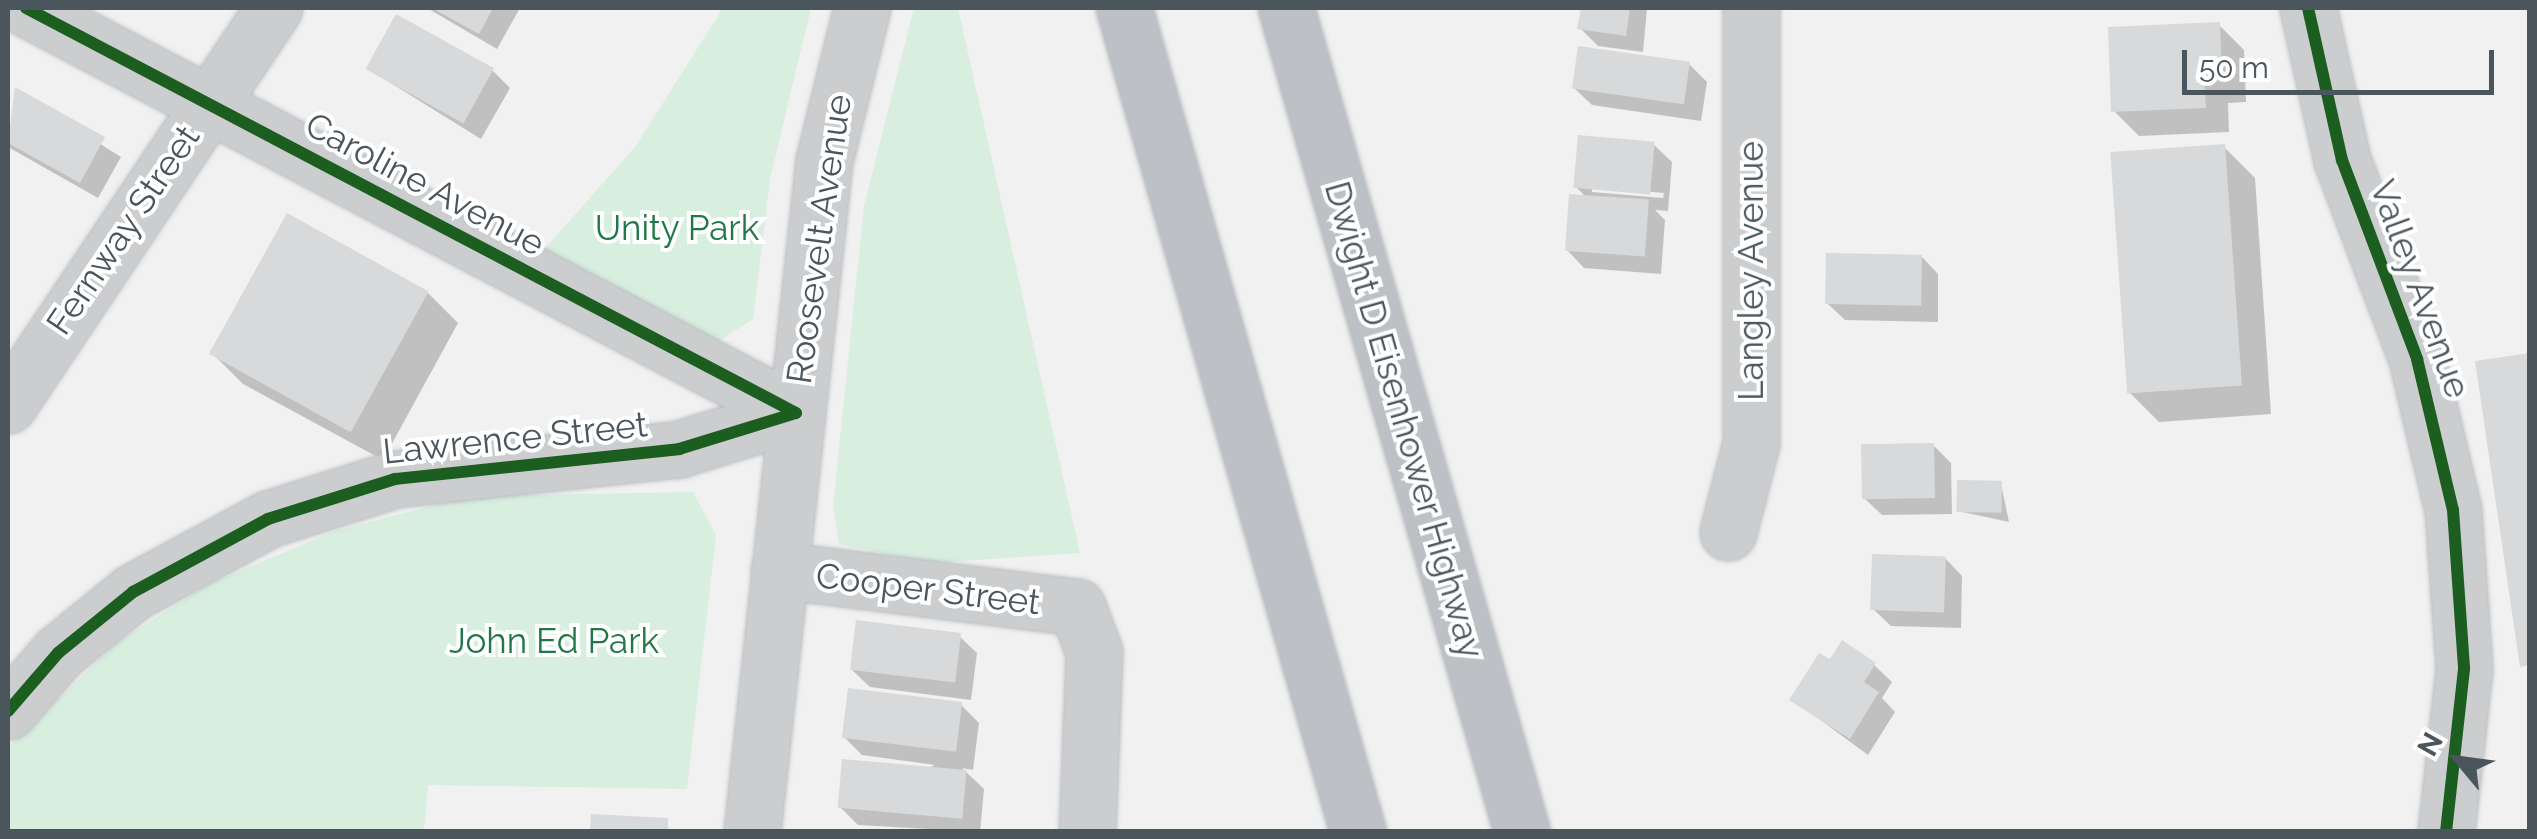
<!DOCTYPE html>
<style>
body{margin:0}
#map{position:relative;width:2537px;height:839px;overflow:hidden;background:#f2f1f1;font-family:Raleway,sans-serif}
div>[style]{position:absolute}
[style*='--x']{left:calc(var(--x)*1px);top:calc(var(--y)*1px);width:calc(var(--w)*1px);rotate:calc(var(--a)*1deg)}
.green>*{inset:0;background:#d8eedf}
.shadow>*{inset:0;background:#0003}
.building>*{inset:0;background:#d8d9da;transform-origin:0 0}
.roads{filter:drop-shadow(0 0 2px #b7bcc0) drop-shadow(0 0 2px #b7bcc0)}
.minor>*{height:55px;margin:-27.5px;padding:0 27.5px;transform-origin:27.5px;border-radius:27.5px;background:#cccdcf}
.highway>*{height:55px;margin:-27.5px;padding:0 27.5px;transform-origin:27.5px;border-radius:27.5px;background:#bdc1c5}
.cycleway>*{height:12px;margin:-6px;padding:0 6px;transform-origin:6px;border-radius:6px;background:#1b5e20}
span{translate:-50% -50%;white-space:nowrap;text-align:center;line-height:1.15;-webkit-text-stroke:8px #fff;paint-order:stroke}
.street-label{font-size:35px;color:#4a555c}
.park-label{font-size:35px;color:#1f7947}
.frame{position:absolute;inset:0;border:10px solid #4a555c;pointer-events:none}
.north{position:absolute;left:2407px;top:709px;width:100px;height:100px;-webkit-text-stroke:8px #fff;paint-order:stroke;rotate:299deg;font-size:28px;font-weight:700;line-height:40px;text-align:center;color:#4a555c}
.north::after{content:'';display:block;margin:auto;width:35px;height:45px;background:#4a555c;clip-path:polygon(50% 0,100% 100%,50% 72%,0 100%)}
.scale{position:absolute;left:2182px;top:50px;width:312px;height:45px;box-sizing:border-box;border:5px solid #4a555c;border-top:0;padding-left:12px;font-size:30px;line-height:35px;white-space:nowrap;color:#4a555c;-webkit-text-stroke:8px #fff;paint-order:stroke}
</style>
<div id="map">
<div class="green">
<div style="clip-path:polygon(723px 8px,811px 8px,770px 179px,753px 319px,719px 341px,541px 253px,635px 147px)"></div>
<div style="clip-path:polygon(914px 8px,958px 8px,1080px 553px,931px 563px,839px 544px,833px 506px,864px 206px)"></div>
<div style="clip-path:polygon(693px 492px,716px 535px,687px 789px,428px 785px,424px 831px,8px 831px,8px 747px,118px 642px,209px 584px,335px 531px,470px 496px)"></div>
</div>
<div class="shadow">
<div style="clip-path:polygon(427px 8px,520px 8px,497px 49px)"></div>
<div style="clip-path:polygon(1583px 8px,1647px 8px,1643px 52px,1598px 46px,1580px 28px)"></div>
<div style="clip-path:polygon(2219px 25px,2244px 50px,2246px 102px,2228px 103px,2229px 132px,2139px 136px,2114px 111px)"></div>
<div style="clip-path:polygon(1689px 64px,1707px 82px,1701px 121px,1592px 105px,1574px 88px)"></div>
<div style="clip-path:polygon(368px 69px,492px 70px,510px 88px,481px 139px)"></div>
<div style="clip-path:polygon(16px 91px,121px 157px,98px 198px,8px 147px)"></div>
<div style="clip-path:polygon(evenodd,1654px 145px,1672px 162px,1668px 211px,1655px 210px,1665px 220px,1661px 274px,1584px 268px,1567px 250px,1587px 198px,1576px 187px,1654px 145px,1592px 187px,1664px 193px,1663px 198px,1592px 192px,1592px 187px)"></div>
<div style="clip-path:polygon(2224px 147px,2255px 178px,2271px 414px,2159px 422px,2129px 392px)"></div>
<div style="clip-path:polygon(1921px 256px,1938px 274px,1938px 322px,1845px 320px,1827px 303px)"></div>
<div style="clip-path:polygon(428px 293px,458px 323px,383px 460px,243px 384px,213px 354px)"></div>
<div style="clip-path:polygon(1933px 445px,1951px 463px,1952px 514px,1882px 515px,1864px 498px)"></div>
<div style="clip-path:polygon(2001px 484px,2009px 522px,1958px 511px)"></div>
<div style="clip-path:polygon(1945px 558px,1962px 576px,1961px 628px,1891px 626px,1873px 609px)"></div>
<div style="clip-path:polygon(959px 636px,977px 653px,971px 700px,870px 687px,852px 670px)"></div>
<div style="clip-path:polygon(1830px 663px,1874px 665px,1892px 682px,1882px 698px,1895px 712px,1868px 755px,1792px 699px)"></div>
<div style="clip-path:polygon(961px 705px,979px 723px,973px 770px,962px 768px,984px 789px,980px 832px,858px 825px,840px 807px,935px 765px,862px 755px,844px 737px)"></div>
</div>
<div class="building">
<div style="clip-path:polygon(432px 8px,493px 8px,479px 34px)"></div>
<div style="clip-path:polygon(1581px 8px,1630px 8px,1626px 36px,1577px 29px)"></div>
<div style="left:396px;top:14px;width:112px;height:63px;rotate:29deg"></div>
<div style="clip-path:polygon(2220px 22px,2222px 78px,2204px 79px,2206px 108px,2111px 112px,2108px 27px)"></div>
<div style="left:1578px;top:46px;width:113px;height:43px;rotate:8deg"></div>
<div style="clip-path:polygon(15px 87px,105px 137px,80px 183px,8px 143px)"></div>
<div style="left:1578px;top:135px;width:77px;height:53px;rotate:5deg"></div>
<div style="left:2225px;top:144px;width:242px;height:115px;rotate:86deg"></div>
<div style="left:1569px;top:194px;width:80px;height:57px;rotate:4deg"></div>
<div style="left:287px;top:213px;width:162px;height:161px;rotate:29deg"></div>
<div style="left:1826px;top:253px;width:96px;height:51px;rotate:1deg"></div>
<div style="clip-path:polygon(2530px 353px,2530px 665px,2520px 667px,2475px 361px)"></div>
<div style="left:1934px;top:443px;width:55px;height:73px;rotate:89deg"></div>
<div style="left:1957px;top:480px;width:45px;height:32px;rotate:1deg"></div>
<div style="left:1872px;top:554px;width:74px;height:56px;rotate:2deg"></div>
<div style="left:856px;top:620px;width:106px;height:50px;rotate:7deg"></div>
<div style="clip-path:polygon(1842px 640px,1876px 663px,1864px 682px,1879px 692px,1850px 739px,1789px 700px,1819px 653px,1830px 659px)"></div>
<div style="left:848px;top:688px;width:115px;height:50px;rotate:7deg"></div>
<div style="left:842px;top:759px;width:125px;height:49px;rotate:5deg"></div>
<div style="clip-path:polygon(591px 814px,668px 818px,668px 832px,590px 832px)"></div>
</div>
<div class="roads">
<div class="minor">
<div style="--x:26;--y:8;--w:870;--a:27.74"></div>
<div style="--x:2308;--y:8;--w:156;--a:77.4"></div>
<div style="--x:2342;--y:160;--w:213;--a:69.3"></div>
<div style="--x:2417;--y:359;--w:155;--a:76.6"></div>
<div style="--x:2453;--y:510;--w:159;--a:86"></div>
<div style="--x:2464;--y:669;--w:164;--a:96.3"></div>
<div style="--x:8;--y:405;--w:478;--a:-56.2"></div>
<div style="--x:1728;--y:532;--w:92;--a:-75.5"></div>
<div style="--x:1751;--y:443;--w:435;--a:-90"></div>
<div style="--x:779;--y:570;--w:300;--a:7.1"></div>
<div style="--x:1077;--y:607;--w:48;--a:69.3"></div>
<div style="--x:1094;--y:652;--w:180;--a:92.2"></div>
<div style="--x:8;--y:711;--w:77;--a:-49.2"></div>
<div style="--x:58;--y:653;--w:97;--a:-39.1"></div>
<div style="--x:133;--y:592;--w:153;--a:-28.4"></div>
<div style="--x:268;--y:519;--w:133;--a:-17.5"></div>
<div style="--x:395;--y:479;--w:286;--a:-6"></div>
<div style="--x:679;--y:449;--w:122;--a:-17.1"></div>
<div style="--x:752;--y:832;--w:675;--a:-83.88"></div>
<div style="--x:824;--y:161;--w:158;--a:-76.1"></div>
</div>
<div class="highway">
<div style="--x:1124;--y:8;--w:857;--a:74.15"></div>
<div style="--x:1286;--y:8;--w:857;--a:74.02"></div>
</div>
</div>
<div class="cycleway">
<div style="--x:26;--y:8;--w:870;--a:27.74"></div>
<div style="--x:2308;--y:8;--w:156;--a:77.4"></div>
<div style="--x:2342;--y:160;--w:213;--a:69.3"></div>
<div style="--x:2417;--y:359;--w:155;--a:76.6"></div>
<div style="--x:2453;--y:510;--w:159;--a:86"></div>
<div style="--x:2464;--y:669;--w:164;--a:96.3"></div>
<div style="--x:8;--y:711;--w:77;--a:-49.2"></div>
<div style="--x:58;--y:653;--w:97;--a:-39.1"></div>
<div style="--x:133;--y:592;--w:153;--a:-28.4"></div>
<div style="--x:268;--y:519;--w:133;--a:-17.5"></div>
<div style="--x:395;--y:479;--w:286;--a:-6"></div>
<div style="--x:679;--y:449;--w:122;--a:-17.1"></div>
</div>
<div class="street-label">
<span style="left:425px;top:184px;rotate:28deg">Caroline Avenue</span>
<span style="left:123px;top:230px;rotate:-56deg">Fernway Street</span>
<span style="left:819px;top:239px;rotate:-82deg">Roosevelt Avenue</span>
<span style="left:1751px;top:271px;rotate:-90deg">Langley Avenue</span>
<span style="left:2420px;top:289px;rotate:70deg">Valley Avenue</span>
<span style="left:1404px;top:420px;rotate:74deg">Dwight D Eisenhower Highway</span>
<span style="left:515px;top:438px;rotate:-6deg">Lawrence Street</span>
<span style="left:928px;top:589px;rotate:7deg">Cooper Street</span>
</div>
<div class="park-label">
<span style="left:677px;top:228px">Unity Park</span>
<span style="left:554px;top:641px">John Ed Park</span>
</div>
<div class="frame"></div>
<div class="north">N</div>
<div class="scale">50 m</div>
</div>
